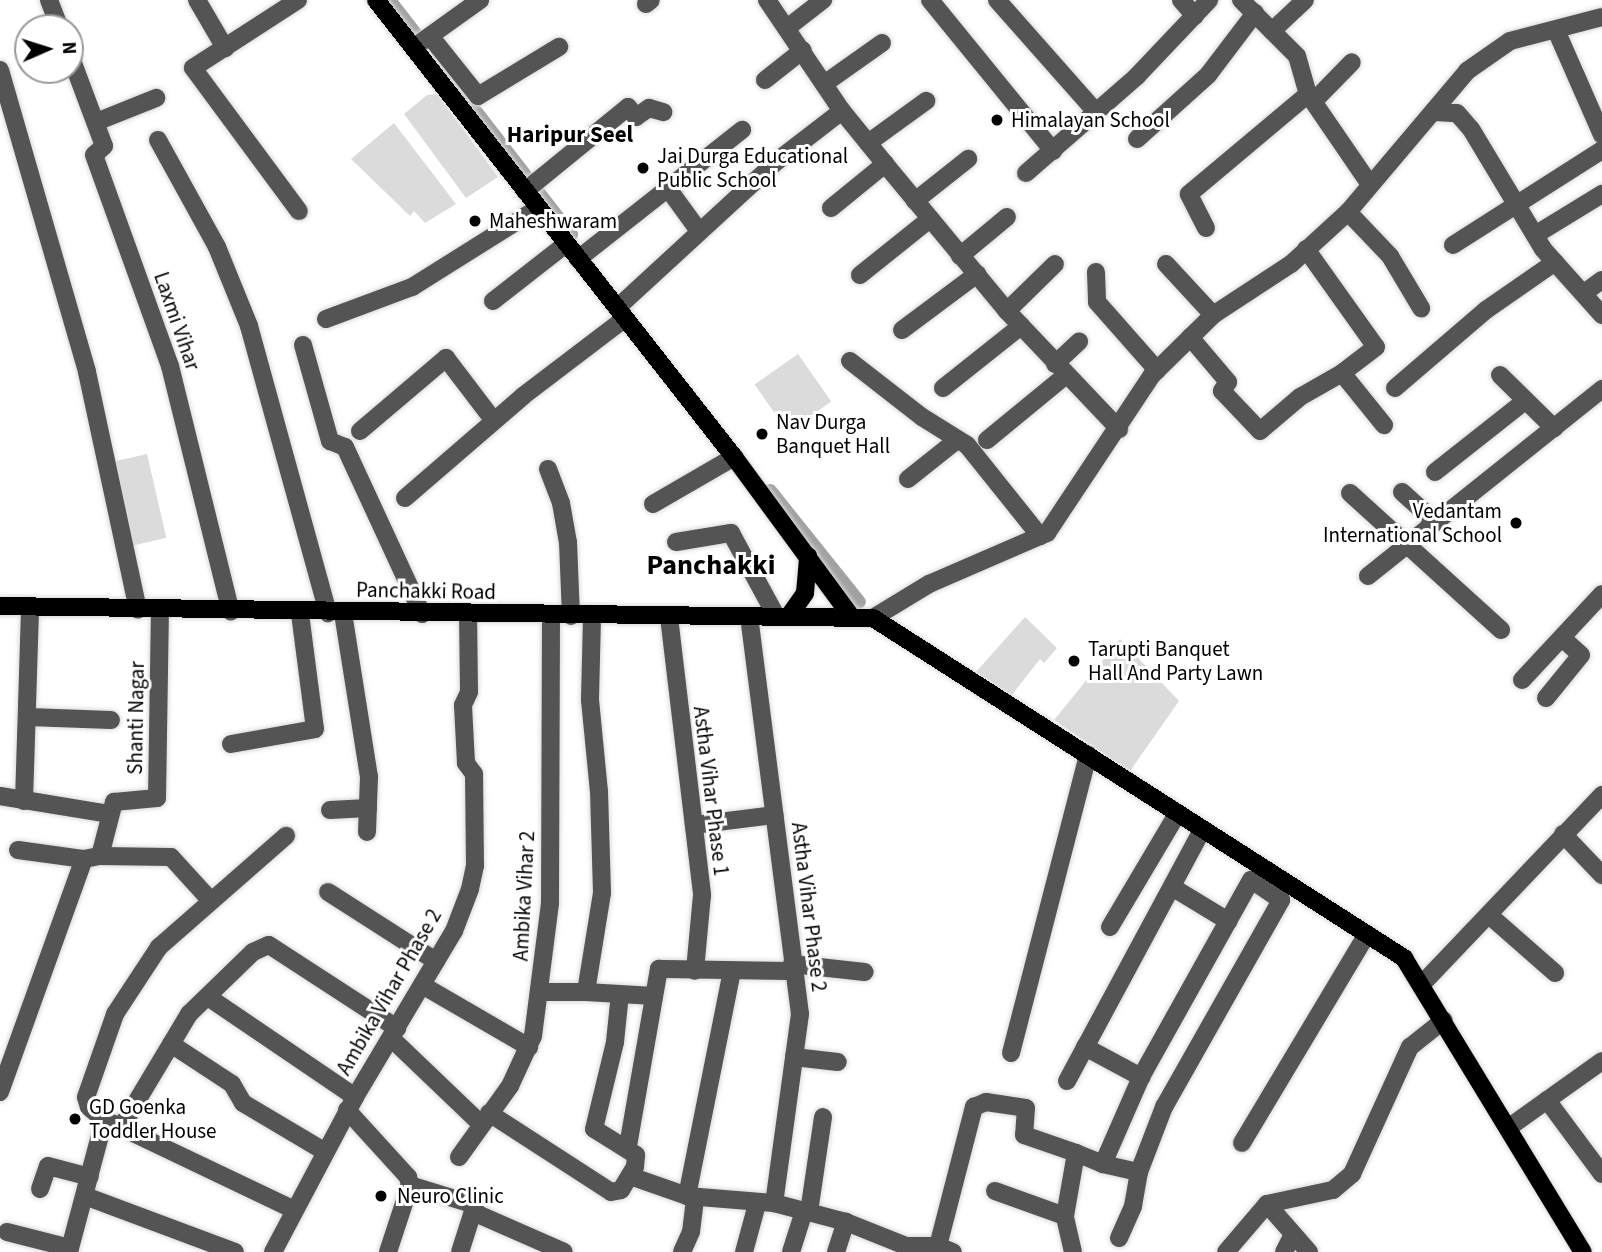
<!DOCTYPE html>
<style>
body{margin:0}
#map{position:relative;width:1602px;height:1252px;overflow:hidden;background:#fff;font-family:"Source Sans 3",sans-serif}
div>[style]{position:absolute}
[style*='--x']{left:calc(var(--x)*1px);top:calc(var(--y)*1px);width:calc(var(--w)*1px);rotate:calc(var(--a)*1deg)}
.green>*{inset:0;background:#dbdbdb;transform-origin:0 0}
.canal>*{height:14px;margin:-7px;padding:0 7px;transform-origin:7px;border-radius:7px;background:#a2a2a2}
.roads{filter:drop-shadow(0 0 2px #dbdbdb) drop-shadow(0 0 2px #dbdbdb)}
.minor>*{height:18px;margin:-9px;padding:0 9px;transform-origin:9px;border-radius:9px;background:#545454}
.major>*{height:18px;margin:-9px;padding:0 9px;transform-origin:9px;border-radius:9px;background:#000}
.dots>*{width:19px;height:19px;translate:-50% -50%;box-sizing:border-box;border:4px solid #fff;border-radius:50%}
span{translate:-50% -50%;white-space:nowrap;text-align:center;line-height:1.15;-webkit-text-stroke:6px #fff;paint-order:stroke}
.poi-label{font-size:21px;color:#000}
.left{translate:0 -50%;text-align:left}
.right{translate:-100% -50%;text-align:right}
.street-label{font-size:21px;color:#000}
.neighbourhood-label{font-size:23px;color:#000;font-weight:700}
.district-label{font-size:28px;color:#000;font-weight:700}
.north{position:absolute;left:14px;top:14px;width:70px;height:70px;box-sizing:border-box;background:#fff;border:2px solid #999;border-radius:50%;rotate:87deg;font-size:19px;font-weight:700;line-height:28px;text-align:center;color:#000}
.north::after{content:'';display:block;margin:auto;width:24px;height:32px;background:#000;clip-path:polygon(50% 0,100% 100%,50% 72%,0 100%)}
</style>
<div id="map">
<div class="green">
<div style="clip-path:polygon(437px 94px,498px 177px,466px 198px,404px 114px,427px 95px)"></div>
<div style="clip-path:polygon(394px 123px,456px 204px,425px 223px,414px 211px,410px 216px,351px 159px)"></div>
<div style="left:798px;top:354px;width:58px;height:53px;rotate:55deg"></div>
<div style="left:147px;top:454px;width:86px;height:35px;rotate:77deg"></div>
<div style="clip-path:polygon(1025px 617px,1057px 648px,1044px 663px,1040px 659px,1012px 695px,976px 672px)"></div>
<div style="clip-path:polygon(1120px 639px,1179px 701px,1130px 771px,1054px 720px)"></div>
</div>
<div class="canal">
<div style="--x:389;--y:0;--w:297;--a:52.2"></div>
<div style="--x:770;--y:491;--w:142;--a:51.3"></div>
</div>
<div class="roads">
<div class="minor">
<div style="--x:49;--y:0;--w:30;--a:69"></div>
<div style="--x:197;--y:0;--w:56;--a:59.7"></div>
<div style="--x:298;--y:0;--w:125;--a:147.1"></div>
<div style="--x:193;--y:68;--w:178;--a:53.5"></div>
<div style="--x:767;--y:0;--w:134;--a:56"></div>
<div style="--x:842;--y:111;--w:68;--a:50.9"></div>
<div style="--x:885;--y:164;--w:191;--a:50.3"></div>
<div style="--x:1007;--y:311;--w:163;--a:46.5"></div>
<div style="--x:930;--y:0;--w:195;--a:50.8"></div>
<div style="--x:997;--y:0;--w:149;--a:48.5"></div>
<div style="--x:1181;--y:0;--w:21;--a:49"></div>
<div style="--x:1241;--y:0;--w:79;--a:45"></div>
<div style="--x:1297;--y:56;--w:40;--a:74"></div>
<div style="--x:1308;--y:94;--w:108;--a:55.6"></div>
<div style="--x:646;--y:4;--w:6;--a:-39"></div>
<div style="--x:787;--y:28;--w:46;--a:-37.9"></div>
<div style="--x:1556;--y:30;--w:115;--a:66.3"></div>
<div style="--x:1272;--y:31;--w:45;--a:-43.2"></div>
<div style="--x:430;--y:36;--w:77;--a:51.3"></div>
<div style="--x:478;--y:96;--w:95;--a:-31.2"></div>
<div style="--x:420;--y:43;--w:74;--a:-35.6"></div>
<div style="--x:70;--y:55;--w:97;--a:69.5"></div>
<div style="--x:104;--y:146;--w:13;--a:138"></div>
<div style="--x:94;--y:155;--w:224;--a:70.2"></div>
<div style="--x:170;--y:366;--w:253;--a:76.1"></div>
<div style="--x:0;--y:70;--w:314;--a:73.9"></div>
<div style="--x:87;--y:372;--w:243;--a:77.9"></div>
<div style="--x:765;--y:80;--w:48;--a:-38.3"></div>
<div style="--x:824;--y:84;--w:71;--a:-35.3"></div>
<div style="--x:1314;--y:101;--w:54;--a:-45.7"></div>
<div style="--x:1435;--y:112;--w:22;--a:3"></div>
<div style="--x:1457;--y:113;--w:21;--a:49"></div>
<div style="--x:1471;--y:129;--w:140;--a:59"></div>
<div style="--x:1543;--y:249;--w:89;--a:48.2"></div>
<div style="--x:96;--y:122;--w:65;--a:-21.8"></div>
<div style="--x:1137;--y:139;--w:96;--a:-42"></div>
<div style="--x:1208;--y:75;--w:78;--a:-52.8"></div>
<div style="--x:158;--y:140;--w:122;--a:61.1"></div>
<div style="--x:217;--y:247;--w:85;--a:67.9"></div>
<div style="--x:249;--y:326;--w:298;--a:74.6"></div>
<div style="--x:868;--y:143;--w:72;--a:-35.9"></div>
<div style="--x:1026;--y:173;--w:147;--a:-41.1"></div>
<div style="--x:1137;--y:76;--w:105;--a:-46.5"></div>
<div style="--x:667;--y:187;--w:54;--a:54"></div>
<div style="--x:525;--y:191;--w:133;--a:-39.2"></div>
<div style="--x:628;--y:107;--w:13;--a:51"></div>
<div style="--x:636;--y:117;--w:16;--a:-35"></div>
<div style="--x:649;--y:108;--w:15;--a:16"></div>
<div style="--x:915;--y:201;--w:68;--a:-38.4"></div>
<div style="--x:831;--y:208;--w:70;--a:-39.2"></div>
<div style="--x:1348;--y:212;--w:61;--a:46.3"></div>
<div style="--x:1390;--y:256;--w:61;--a:59.2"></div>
<div style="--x:1206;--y:228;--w:38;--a:-117"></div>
<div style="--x:1189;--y:194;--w:155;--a:-40"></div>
<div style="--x:1535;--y:235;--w:79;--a:-31.5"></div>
<div style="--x:1453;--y:245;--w:177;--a:-32.5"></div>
<div style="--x:1306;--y:249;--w:120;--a:54.5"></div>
<div style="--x:1376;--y:347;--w:43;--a:142.6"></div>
<div style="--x:1342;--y:373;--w:67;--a:51.1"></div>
<div style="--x:960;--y:256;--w:61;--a:-39.7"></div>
<div style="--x:578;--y:259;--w:209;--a:-38.2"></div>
<div style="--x:1166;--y:264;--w:69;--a:47.3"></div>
<div style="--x:1096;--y:272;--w:30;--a:88"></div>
<div style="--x:1097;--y:302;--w:91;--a:48.6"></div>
<div style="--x:860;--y:275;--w:90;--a:-38.7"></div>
<div style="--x:1584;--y:293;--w:22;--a:-36"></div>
<div style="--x:493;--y:301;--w:93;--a:-38"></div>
<div style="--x:617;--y:308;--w:217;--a:-42.6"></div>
<div style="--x:777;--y:161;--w:82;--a:-37.6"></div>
<div style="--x:1007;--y:311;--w:67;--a:-44.4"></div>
<div style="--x:326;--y:319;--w:92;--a:-20.4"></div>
<div style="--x:412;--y:287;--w:149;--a:-32.1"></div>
<div style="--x:902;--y:330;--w:94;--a:-36.7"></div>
<div style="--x:1190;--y:337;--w:59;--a:49.8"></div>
<div style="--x:1228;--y:382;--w:11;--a:124"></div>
<div style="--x:1222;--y:391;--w:55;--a:46.5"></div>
<div style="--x:1260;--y:431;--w:52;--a:-40.4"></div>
<div style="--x:1300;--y:397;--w:48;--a:-29.7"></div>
<div style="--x:303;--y:345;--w:100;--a:74.3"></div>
<div style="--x:330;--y:441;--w:16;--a:22"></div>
<div style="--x:345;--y:447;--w:184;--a:65.2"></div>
<div style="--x:850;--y:361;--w:91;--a:37.9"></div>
<div style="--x:922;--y:417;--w:53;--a:31.9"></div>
<div style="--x:967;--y:445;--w:117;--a:51.3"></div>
<div style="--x:1055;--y:364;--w:33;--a:-43"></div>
<div style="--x:1500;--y:375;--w:76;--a:44.5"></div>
<div style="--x:943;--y:388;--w:100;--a:-38.5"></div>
<div style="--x:1395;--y:388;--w:120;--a:-40.6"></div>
<div style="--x:1486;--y:310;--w:84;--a:-34.8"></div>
<div style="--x:360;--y:431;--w:113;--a:-40.3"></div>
<div style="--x:446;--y:358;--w:79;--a:52.7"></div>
<div style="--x:987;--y:440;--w:101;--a:-39.4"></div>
<div style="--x:548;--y:469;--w:36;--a:69"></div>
<div style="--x:561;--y:503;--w:40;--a:80"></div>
<div style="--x:568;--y:542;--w:74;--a:87.7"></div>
<div style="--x:1435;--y:472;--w:115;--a:-38.3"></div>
<div style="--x:908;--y:479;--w:63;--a:-38.5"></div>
<div style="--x:1402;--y:492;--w:43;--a:42.2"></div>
<div style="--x:1350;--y:493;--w:204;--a:42.2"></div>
<div style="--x:405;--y:498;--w:156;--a:-40.8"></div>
<div style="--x:523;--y:396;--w:127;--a:-37.3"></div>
<div style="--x:653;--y:504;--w:94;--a:-30.1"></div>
<div style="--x:676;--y:542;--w:56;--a:-9.3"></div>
<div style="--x:731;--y:533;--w:94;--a:61.5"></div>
<div style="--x:1368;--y:576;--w:300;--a:-38.6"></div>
<div style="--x:343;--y:613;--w:166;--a:81"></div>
<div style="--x:369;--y:777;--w:55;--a:92.1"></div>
<div style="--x:749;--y:616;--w:401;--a:82.7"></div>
<div style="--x:800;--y:1014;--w:191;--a:97.8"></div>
<div style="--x:592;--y:617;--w:83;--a:91.4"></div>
<div style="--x:590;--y:700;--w:91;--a:84.4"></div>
<div style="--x:599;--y:791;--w:102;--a:88.3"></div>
<div style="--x:602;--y:893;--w:100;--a:99.2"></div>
<div style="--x:586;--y:992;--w:68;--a:3.4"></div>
<div style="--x:669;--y:617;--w:280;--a:83.2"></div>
<div style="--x:702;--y:895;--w:76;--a:95.3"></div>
<div style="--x:873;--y:618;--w:66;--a:-31.3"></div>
<div style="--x:929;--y:584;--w:129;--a:-23.4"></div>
<div style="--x:1047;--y:533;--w:190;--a:-56.4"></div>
<div style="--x:1152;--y:375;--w:86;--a:-44.5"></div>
<div style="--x:1213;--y:315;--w:93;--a:-33.2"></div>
<div style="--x:1291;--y:264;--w:77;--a:-42.4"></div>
<div style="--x:1348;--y:212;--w:185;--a:-49.8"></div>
<div style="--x:1467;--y:71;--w:52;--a:-34.9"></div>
<div style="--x:1510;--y:41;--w:95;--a:-14.6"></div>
<div style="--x:1522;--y:680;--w:117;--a:-47.1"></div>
<div style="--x:1546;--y:698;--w:55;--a:-50.9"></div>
<div style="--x:1581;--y:655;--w:25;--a:-138"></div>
<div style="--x:28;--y:717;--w:83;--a:2.1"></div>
<div style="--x:231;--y:744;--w:85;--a:-10.1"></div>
<div style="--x:315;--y:729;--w:117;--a:-97.4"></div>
<div style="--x:0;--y:796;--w:110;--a:9.4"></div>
<div style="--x:24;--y:801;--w:194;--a:-88.2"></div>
<div style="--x:330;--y:810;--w:38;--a:-3"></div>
<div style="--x:694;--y:825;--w:81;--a:-7.1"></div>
<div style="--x:1563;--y:834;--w:57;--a:46.4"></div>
<div style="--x:18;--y:850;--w:67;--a:7.8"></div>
<div style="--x:100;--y:856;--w:71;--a:0.8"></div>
<div style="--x:171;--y:857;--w:59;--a:47.7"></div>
<div style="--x:1172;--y:887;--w:66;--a:31.3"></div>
<div style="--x:328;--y:892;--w:128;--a:32.6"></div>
<div style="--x:1489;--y:915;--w:88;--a:41.3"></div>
<div style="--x:1110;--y:927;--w:131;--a:-59.3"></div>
<div style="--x:792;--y:964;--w:73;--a:6.3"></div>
<div style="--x:1423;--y:983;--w:260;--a:-46.4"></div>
<div style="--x:422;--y:985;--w:124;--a:30.1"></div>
<div style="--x:540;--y:992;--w:46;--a:0"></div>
<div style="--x:208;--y:997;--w:178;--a:34.2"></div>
<div style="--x:391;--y:1038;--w:124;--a:43.7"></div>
<div style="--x:171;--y:1044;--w:73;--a:33.3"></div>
<div style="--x:232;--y:1084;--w:22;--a:60"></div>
<div style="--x:243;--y:1103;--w:94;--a:30.7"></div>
<div style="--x:1085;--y:1047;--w:64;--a:28.2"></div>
<div style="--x:1011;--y:1053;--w:308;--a:-75.5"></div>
<div style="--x:794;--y:1057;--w:44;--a:6.5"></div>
<div style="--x:1067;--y:1081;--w:285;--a:-61.7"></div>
<div style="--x:0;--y:1092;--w:248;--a:-70.2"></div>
<div style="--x:84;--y:859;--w:16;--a:-11"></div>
<div style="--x:100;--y:856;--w:56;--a:-75.5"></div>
<div style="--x:114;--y:802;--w:43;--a:-5.3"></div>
<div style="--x:157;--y:798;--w:187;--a:-89.1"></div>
<div style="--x:1547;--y:1100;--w:92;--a:53.4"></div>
<div style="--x:347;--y:1110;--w:91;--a:47.7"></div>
<div style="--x:408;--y:1177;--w:8;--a:76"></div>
<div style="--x:410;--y:1185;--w:71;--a:108.2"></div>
<div style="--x:489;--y:1113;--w:145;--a:32.9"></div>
<div style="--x:611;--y:1192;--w:10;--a:-11"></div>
<div style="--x:621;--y:1190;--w:27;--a:-59"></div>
<div style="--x:635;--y:1167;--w:12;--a:-85"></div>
<div style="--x:636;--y:1155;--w:49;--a:-148.2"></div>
<div style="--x:594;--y:1129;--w:89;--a:-76.4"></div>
<div style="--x:615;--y:1042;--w:48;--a:-84.1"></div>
<div style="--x:112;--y:1123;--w:199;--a:25.5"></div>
<div style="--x:122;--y:1126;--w:131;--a:-59.1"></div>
<div style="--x:189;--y:1014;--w:89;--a:-44.1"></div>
<div style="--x:253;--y:952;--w:17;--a:-24"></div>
<div style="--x:269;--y:945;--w:153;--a:33"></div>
<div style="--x:1508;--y:1128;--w:115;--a:-35.5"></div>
<div style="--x:1242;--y:1143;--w:241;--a:-59.1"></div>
<div style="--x:628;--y:1146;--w:180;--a:-80.1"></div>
<div style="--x:659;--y:969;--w:134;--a:0.9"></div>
<div style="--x:459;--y:1157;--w:87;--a:-54.3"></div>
<div style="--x:510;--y:1086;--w:55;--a:-65.3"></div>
<div style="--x:533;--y:1036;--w:134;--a:-82.7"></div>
<div style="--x:550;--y:903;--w:287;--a:-89.8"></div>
<div style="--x:630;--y:1176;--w:60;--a:19.3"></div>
<div style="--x:687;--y:1196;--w:87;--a:4.6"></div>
<div style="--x:774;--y:1203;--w:74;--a:14.8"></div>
<div style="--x:846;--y:1222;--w:65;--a:21.8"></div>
<div style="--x:906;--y:1246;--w:32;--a:0"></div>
<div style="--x:938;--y:1246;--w:16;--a:22"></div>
<div style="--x:410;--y:1185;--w:68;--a:17.1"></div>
<div style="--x:475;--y:1205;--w:49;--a:107.7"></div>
<div style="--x:40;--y:1189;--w:24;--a:-71"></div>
<div style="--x:48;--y:1166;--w:43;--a:14.7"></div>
<div style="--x:995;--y:1191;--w:74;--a:19.7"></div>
<div style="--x:85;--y:1196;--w:160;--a:20.5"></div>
<div style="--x:687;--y:1196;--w:229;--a:-78.7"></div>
<div style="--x:1267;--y:1204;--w:64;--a:48.8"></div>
<div style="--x:473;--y:1212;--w:99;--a:23.7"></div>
<div style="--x:809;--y:1212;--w:96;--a:-81.6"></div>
<div style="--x:7;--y:1232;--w:65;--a:14.3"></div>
<div style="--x:1119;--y:1238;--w:35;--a:-66"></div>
<div style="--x:1133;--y:1206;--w:35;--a:-80"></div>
<div style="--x:938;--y:1246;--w:144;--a:-75.5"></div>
<div style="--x:974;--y:1107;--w:13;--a:-23"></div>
<div style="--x:986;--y:1102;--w:40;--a:8.5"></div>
<div style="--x:1026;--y:1108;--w:27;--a:94"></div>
<div style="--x:1024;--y:1135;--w:55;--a:19.1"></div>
<div style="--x:69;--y:1252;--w:137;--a:-75.1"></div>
<div style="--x:104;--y:1120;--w:20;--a:-139"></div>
<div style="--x:89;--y:1107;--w:10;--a:-107"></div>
<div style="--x:86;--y:1097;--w:88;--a:-70.7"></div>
<div style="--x:115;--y:1014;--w:80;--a:-56.7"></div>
<div style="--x:159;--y:947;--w:169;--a:-41.2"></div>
<div style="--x:273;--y:1252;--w:175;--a:-62.1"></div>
<div style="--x:355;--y:1097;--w:193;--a:-59.2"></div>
<div style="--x:454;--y:931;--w:45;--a:-69.1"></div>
<div style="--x:470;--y:889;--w:24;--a:-78"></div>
<div style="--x:475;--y:866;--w:92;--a:-90.6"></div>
<div style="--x:474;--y:774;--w:14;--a:-126"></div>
<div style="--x:466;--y:763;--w:58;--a:-93"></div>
<div style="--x:463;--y:705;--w:14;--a:-65"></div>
<div style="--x:469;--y:692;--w:78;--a:-90.7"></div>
<div style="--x:682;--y:1252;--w:22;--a:-66"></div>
<div style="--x:691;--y:1232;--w:34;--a:-83"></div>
<div style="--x:744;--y:1252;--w:50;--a:-74.8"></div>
<div style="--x:791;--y:1252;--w:43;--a:-72.4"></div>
<div style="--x:836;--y:1252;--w:32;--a:-72"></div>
<div style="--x:1073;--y:1252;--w:37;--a:-103"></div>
<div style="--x:1065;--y:1216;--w:64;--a:-80.1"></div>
<div style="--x:1076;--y:1153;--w:29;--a:22"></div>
<div style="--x:1103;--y:1164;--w:37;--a:13"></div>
<div style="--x:1139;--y:1172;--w:70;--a:-69"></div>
<div style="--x:1164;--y:1107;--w:238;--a:-60.5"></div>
<div style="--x:1281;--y:900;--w:36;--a:-146"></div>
<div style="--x:1251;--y:880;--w:226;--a:119.2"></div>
<div style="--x:1141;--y:1077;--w:95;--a:113.6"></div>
<div style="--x:1226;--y:1252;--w:63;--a:-49.5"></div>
<div style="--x:1267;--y:1204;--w:67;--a:-12"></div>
<div style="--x:1333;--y:1190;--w:25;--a:-40"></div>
<div style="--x:1352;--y:1174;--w:140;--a:-65.5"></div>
<div style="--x:1410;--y:1047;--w:43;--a:-38.5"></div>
<div style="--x:1284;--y:1252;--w:20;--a:-63"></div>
</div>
<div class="major">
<div style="--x:376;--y:0;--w:581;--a:51.93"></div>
<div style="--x:734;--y:457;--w:197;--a:53.7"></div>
<div style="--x:0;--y:606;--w:873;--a:0.79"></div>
<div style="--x:873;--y:618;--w:631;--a:32.63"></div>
<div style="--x:1404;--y:958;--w:344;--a:58.7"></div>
<div style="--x:789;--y:616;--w:28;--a:-55"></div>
<div style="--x:805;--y:593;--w:37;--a:-85"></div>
</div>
</div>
<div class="dots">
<div style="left:997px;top:120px;background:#000"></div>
<div style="left:643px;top:168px;background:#000"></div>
<div style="left:475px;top:221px;background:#000"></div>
<div style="left:762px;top:434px;background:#000"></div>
<div style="left:1516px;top:523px;background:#000"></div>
<div style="left:1074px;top:661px;background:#000"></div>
<div style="left:75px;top:1119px;background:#000"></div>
<div style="left:381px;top:1196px;background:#000"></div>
</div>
<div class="poi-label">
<span class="left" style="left:1011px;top:120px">Himalayan School</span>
<span class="left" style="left:657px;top:168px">Jai Durga Educational<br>Public School</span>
<span class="left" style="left:489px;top:221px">Maheshwaram</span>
<span class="left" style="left:776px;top:434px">Nav Durga<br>Banquet Hall</span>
<span class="right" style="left:1502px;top:523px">Vedantam<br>International School</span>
<span class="left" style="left:1088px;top:661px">Tarupti Banquet<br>Hall And Party Lawn</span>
<span class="left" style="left:89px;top:1119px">GD Goenka<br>Toddler House</span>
<span class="left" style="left:397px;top:1196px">Neuro Clinic</span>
</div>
<div class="street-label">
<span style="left:177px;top:321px;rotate:71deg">Laxmi Vihar</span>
<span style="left:426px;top:591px;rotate:1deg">Panchakki Road</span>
<span style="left:136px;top:718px;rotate:-89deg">Shanti Nagar</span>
<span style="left:711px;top:791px;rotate:83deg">Astha Vihar Phase 1</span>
<span style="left:524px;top:896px;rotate:-87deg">Ambika Vihar 2</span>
<span style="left:809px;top:907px;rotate:83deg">Astha Vihar Phase 2</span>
<span style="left:389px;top:992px;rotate:-60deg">Ambika Vihar Phase 2</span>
</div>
<div class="neighbourhood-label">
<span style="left:570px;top:135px">Haripur Seel</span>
</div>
<div class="district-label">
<span style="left:711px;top:565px">Panchakki</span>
</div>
<div class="north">N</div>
</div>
